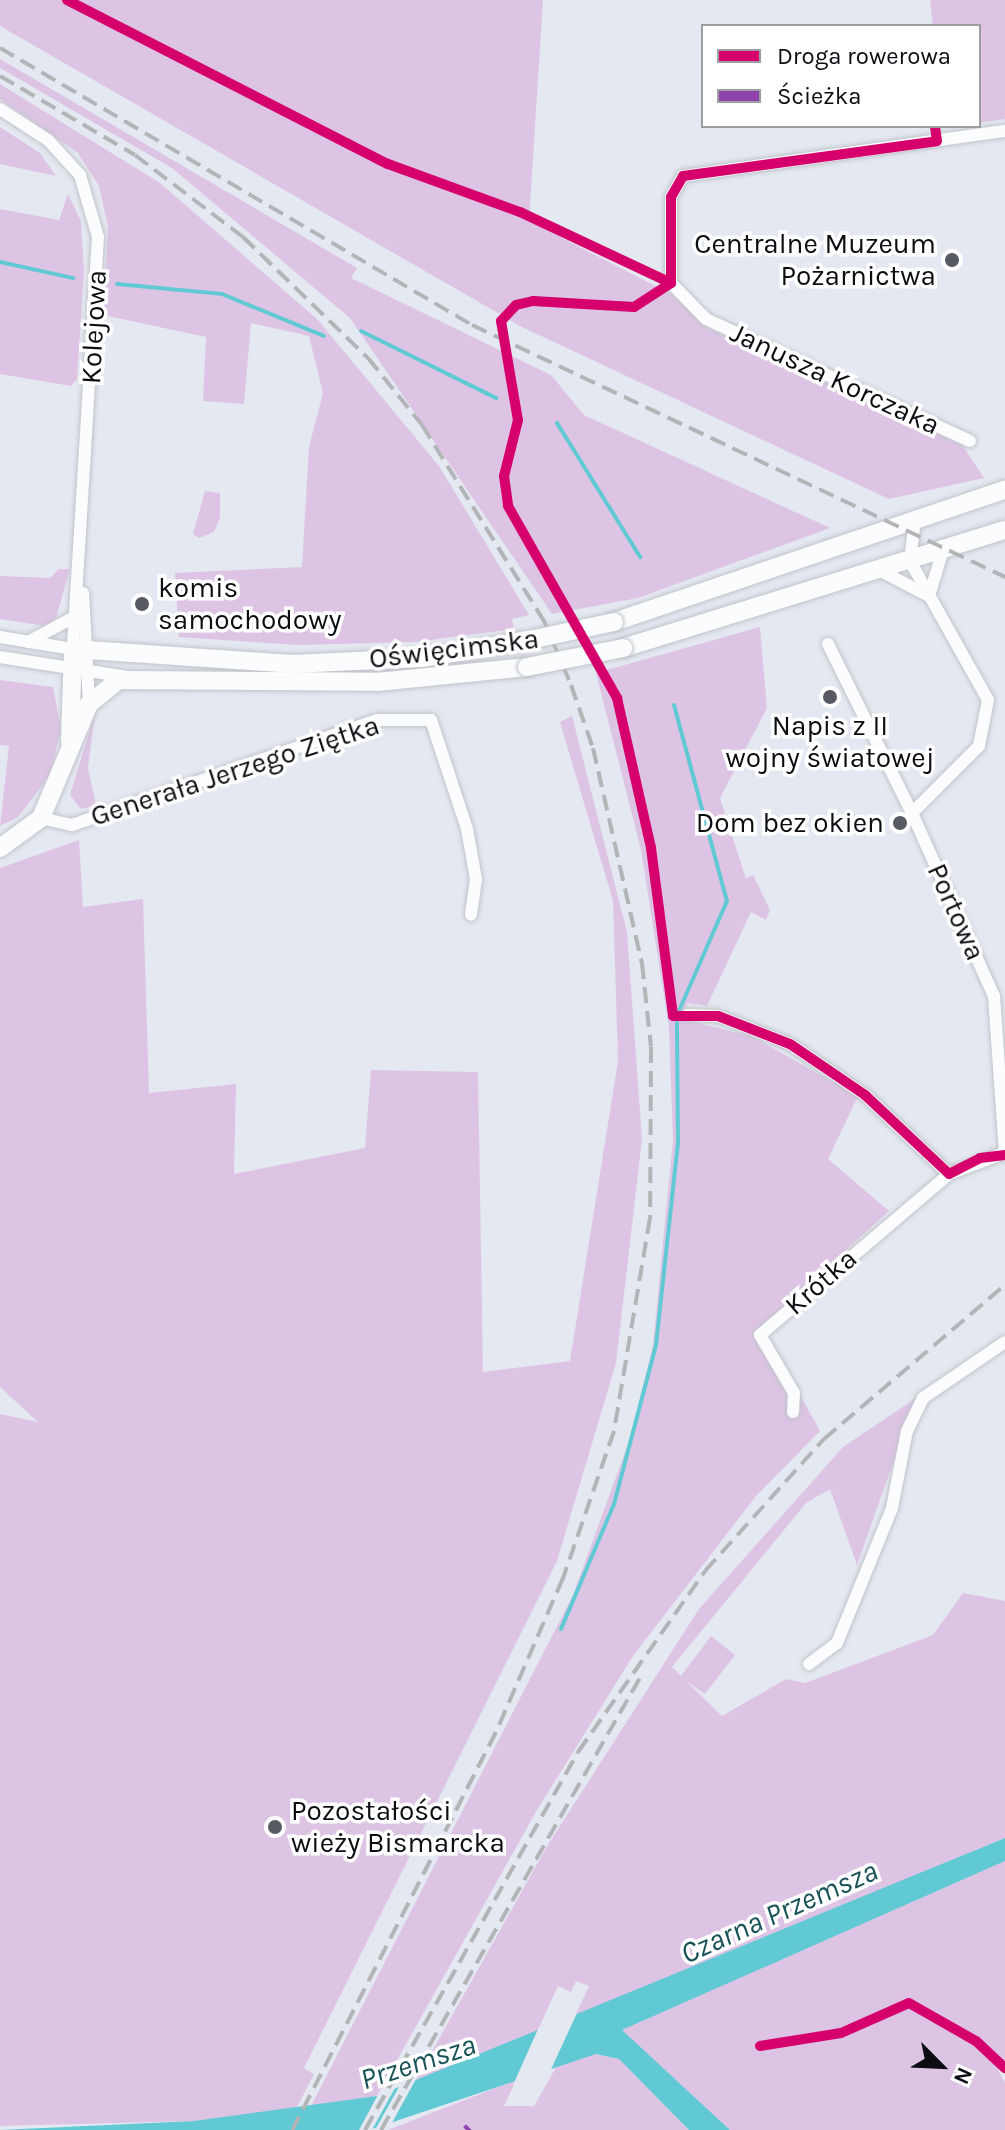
<!DOCTYPE html>
<meta charset="utf-8">
<style>
body{margin:0}
#map{position:relative;width:1005px;height:2130px;overflow:hidden;background:#e4e8f0;font-family:Karla,sans-serif}
div>[style]{position:absolute}
[style*='--x']{left:calc(var(--x)*1px);top:calc(var(--y)*1px);width:calc(var(--w)*1px);rotate:calc(var(--a)*1deg)}
.green>*{inset:0;background:#ddc4e5}
.water>*{inset:0;background:#60c9d3}
.pier>*{inset:0;background:#e4e8f0}
.stream>*{height:4px;margin:-2px;padding:0 2px;transform-origin:2px;border-radius:2px;background:#60c9d3}
.roads{filter:drop-shadow(0 0 2px #c1c4ca) drop-shadow(0 0 2px #c1c4ca)}
.street>*{height:12px;margin:-6px;padding:0 6px;transform-origin:6px;border-radius:6px;background:#fbfcfd}
.secondary>*{height:18px;margin:-9px;padding:0 9px;transform-origin:9px;border-radius:9px;background:#fbfcfd}
.rail>*{height:4px;margin-top:-2px;transform-origin:0;background:repeating-linear-gradient(90deg,#b3b4b6 0 16px,transparent 0 24px)}
.bridges{filter:drop-shadow(0 0 2px #c1c4ca) drop-shadow(0 0 2px #c1c4ca)}
.secondary-bridge>*{height:18px;margin:-9px;padding:0 9px;transform-origin:9px;border-radius:9px;background:#fbfcfd}
.quiet>*{height:8px;margin-top:-4px;transform-origin:0;background:repeating-linear-gradient(90deg,#8e44ad 0 16px,transparent 0 24px)}
.cycleway>*{height:10px;margin:-5px;padding:0 5px;transform-origin:5px;border-radius:5px;background:#d6006c}
.dots>*{width:22px;height:22px;translate:-50% -50%;box-sizing:border-box;border:4px solid #fff;border-radius:50%}
span{translate:-50% -50%;white-space:nowrap;text-align:center;line-height:1.15;-webkit-text-stroke:7px #fff;paint-order:stroke}
.poi-label{font-size:28px;color:#0b0d12}
.right{translate:-100% -50%;text-align:right}
.left{translate:0 -50%;text-align:left}
.street-label{font-size:28px;color:#0b0d12}
.water-label{font-size:30px;color:#175256;font-style:italic}
.legend{position:absolute;left:701px;top:24px;width:280px;height:104px;box-sizing:border-box;background:#fff;border:2px solid #9d9ea0;margin:0;padding:10px 14px;list-style:none;font-size:24px;color:#0b0d12}
.legend li{display:flex;align-items:center;gap:16px;height:40px}
.legend b{width:40px;border:2px solid #9d9ea0}
.north{position:absolute;left:901px;top:2026px;width:80px;height:80px;-webkit-text-stroke:6px #fff;paint-order:stroke;rotate:114deg;font-size:22px;font-weight:700;line-height:32px;text-align:center;color:#0b0d12}
.north::after{content:'';display:block;margin:auto;width:28px;height:36px;background:#0b0d12;clip-path:polygon(50% 0,100% 100%,50% 72%,0 100%)}
</style>
<div id="map">
<div class="green">
<div style="clip-path:polygon(0 0,543px 0,529px 221px,671px 294px,707px 328px,963px 446px,984px 478px,889px 499px,522px 327px,0 26px)"></div>
<div style="clip-path:polygon(930px 0,1005px 0,1005px 119px,979px 123px,979px 26px,933px 26px)"></div>
<div style="clip-path:polygon(0 59px,357px 268px,351px 278px,551px 375px,584px 415px,830px 528px,638px 598px,552px 614px,350px 318px,172px 168px,0 68px)"></div>
<div style="clip-path:polygon(0 84px,160px 183px,317px 319px,439px 466px,529px 615px,512px 619px,514px 629px,415px 642px,298px 645px,179px 637px,175px 573px,302px 567px,309px 447px,323px 393px,309px 336px,251px 323px,244px 404px,203px 401px,206px 337px,103px 315px,108px 227px,99px 186px,78px 153px,0 99px)"></div>
<div style="clip-path:polygon(0 127px,40px 153px,56px 176px,0 164px)"></div>
<div style="clip-path:polygon(68px 194px,81px 221px,84px 272px,77px 379px,71px 386px,0 374px,0 209px,59px 220px)"></div>
<div style="clip-path:polygon(205px 491px,220px 493px,220px 517px,214px 532px,199px 538px,193px 534px)"></div>
<div style="clip-path:polygon(59px 569px,70px 569px,56px 618px,45px 626px,0 619px,0 576px,50px 578px)"></div>
<div style="clip-path:polygon(760px 627px,767px 708px,720px 798px,746px 879px,753px 875px,770px 910px,766px 920px,751px 912px,707px 1006px,688px 1003px,681px 1019px,751px 1036px,858px 1096px,828px 1159px,889px 1211px,752px 1335px,769px 1339px,820px 1431px,756px 1496px,633px 1656px,537px 1810px,377px 2096px,310px 2108px,573px 1595px,631px 1436px,653px 1345px,673px 1140px,669px 1028px,641px 850px,596px 673px)"></div>
<div style="clip-path:polygon(0 680px,53px 687px,61px 729px,50px 775px,18px 817px,0 826px,9px 746px,0 745px)"></div>
<div style="clip-path:polygon(95px 713px,88px 768px,96px 805px,81px 809px,70px 795px)"></div>
<div style="clip-path:polygon(572px 716px,627px 932px,642px 1139px,616px 1363px,557px 1561px,304px 2068px,314px 2074px,296px 2109px,194px 2121px,0 2126px,0 1414px,38px 1422px,0 1387px,0 868px,79px 840px,83px 907px,143px 899px,149px 1093px,236px 1084px,234px 1174px,365px 1148px,371px 1070px,478px 1072px,483px 1372px,570px 1361px,618px 1061px,613px 901px,560px 722px)"></div>
<div style="clip-path:polygon(916px 1398px,857px 1565px,830px 1489px,806px 1503px,672px 1667px,681px 1676px,711px 1636px,735px 1655px,705px 1694px,686px 1681px,722px 1716px,786px 1679px,805px 1683px,933px 1635px,963px 1593px,1005px 1601px,1005px 1838px,574px 2018px,589px 1986px,576px 1981px,571px 1992px,558px 1986px,537px 2032px,413px 2085px,549px 1843px,699px 1609px,843px 1447px)"></div>
<div style="clip-path:polygon(1005px 1861px,1005px 2064px,998px 2070px,1005px 2083px,1005px 2130px,730px 2130px,621px 2030px)"></div>
<div style="clip-path:polygon(596px 2054px,619px 2059px,689px 2130px,388px 2130px,516px 2080px,504px 2106px,534px 2106px,559px 2062px)"></div>
</div>
<div class="water">
<div style="clip-path:polygon(1005px 1838px,1005px 1861px,622px 2030px,730px 2130px,689px 2130px,619px 2059px,596px 2054px,369px 2130px,0 2130px,194px 2121px,377px 2096px)"></div>
</div>
<div class="pier">
<div style="clip-path:polygon(577px 2013px,548px 2076px,513px 2085px,539px 2027px)"></div>
<div style="clip-path:polygon(416px 2079px,388px 2130px,375px 2130px,400px 2085px)"></div>
<div style="clip-path:polygon(396px 2086px,372px 2130px,359px 2130px,380px 2091px)"></div>
</div>
<div class="stream">
<div style="--x:0;--y:262;--w:75;--a:12.4"></div>
<div style="--x:117;--y:284;--w:105;--a:5.4"></div>
<div style="--x:222;--y:294;--w:110;--a:22.4"></div>
<div style="--x:361;--y:331;--w:151;--a:26.4"></div>
<div style="--x:557;--y:423;--w:158;--a:58.2"></div>
<div style="--x:674;--y:705;--w:203;--a:74.9"></div>
<div style="--x:727;--y:901;--w:122;--a:113.6"></div>
<div style="--x:561;--y:1629;--w:136;--a:-67"></div>
<div style="--x:614;--y:1504;--w:164;--a:-75.2"></div>
<div style="--x:656;--y:1345;--w:202;--a:-83.8"></div>
<div style="--x:678;--y:1144;--w:121;--a:-90.5"></div>
</div>
<div class="roads">
<div class="street">
<div style="--x:0;--y:109;--w:57;--a:32.9"></div>
<div style="--x:48;--y:140;--w:47;--a:47.6"></div>
<div style="--x:80;--y:175;--w:65;--a:73.8"></div>
<div style="--x:98;--y:237;--w:413;--a:93.5"></div>
<div style="--x:73;--y:649;--w:74;--a:-170.7"></div>
<div style="--x:970;--y:441;--w:291;--a:-155.2"></div>
<div style="--x:706;--y:319;--w:50;--a:-134.2"></div>
<div style="--x:671;--y:283;--w:86;--a:-90"></div>
<div style="--x:671;--y:197;--w:24;--a:-60"></div>
<div style="--x:683;--y:176;--w:325;--a:-8"></div>
<div style="--x:915;--y:520;--w:41;--a:97"></div>
<div style="--x:910;--y:561;--w:159;--a:60.7"></div>
<div style="--x:988;--y:700;--w:47;--a:101.1"></div>
<div style="--x:979;--y:746;--w:95;--a:135"></div>
<div style="--x:912;--y:813;--w:201;--a:65.9"></div>
<div style="--x:994;--y:996;--w:159;--a:86"></div>
<div style="--x:879;--y:570;--w:56;--a:27.5"></div>
<div style="--x:929;--y:596;--w:48;--a:-73.1"></div>
<div style="--x:83;--y:593;--w:111;--a:86.9"></div>
<div style="--x:28;--y:642;--w:52;--a:-28.5"></div>
<div style="--x:828;--y:644;--w:189;--a:63.6"></div>
<div style="--x:0;--y:657;--w:129;--a:8.9"></div>
<div style="--x:41;--y:818;--w:32;--a:13"></div>
<div style="--x:72;--y:825;--w:323;--a:-19"></div>
<div style="--x:377;--y:720;--w:54;--a:0"></div>
<div style="--x:431;--y:720;--w:115;--a:71.7"></div>
<div style="--x:467;--y:829;--w:51;--a:79.8"></div>
<div style="--x:476;--y:879;--w:36;--a:98"></div>
<div style="--x:687;--y:1015;--w:31;--a:2"></div>
<div style="--x:718;--y:1016;--w:77;--a:21.3"></div>
<div style="--x:790;--y:1044;--w:91;--a:34.2"></div>
<div style="--x:865;--y:1095;--w:115;--a:43.2"></div>
<div style="--x:793;--y:1412;--w:19;--a:-87"></div>
<div style="--x:794;--y:1393;--w:67;--a:-120.4"></div>
<div style="--x:760;--y:1335;--w:248;--a:-40.4"></div>
<div style="--x:949;--y:1174;--w:59;--a:-20.9"></div>
<div style="--x:809;--y:1664;--w:35;--a:-37"></div>
<div style="--x:837;--y:1643;--w:146;--a:-67.8"></div>
<div style="--x:892;--y:1508;--w:78;--a:-79"></div>
<div style="--x:907;--y:1431;--w:37;--a:-64"></div>
<div style="--x:923;--y:1398;--w:99;--a:-34.3"></div>
</div>
<div class="secondary">
<div style="--x:614;--y:622;--w:413;--a:-18.7"></div>
<div style="--x:623;--y:648;--w:400;--a:-17.2"></div>
<div style="--x:70;--y:741;--w:92;--a:-88.1"></div>
<div style="--x:73;--y:649;--w:219;--a:3.9"></div>
<div style="--x:291;--y:664;--w:131;--a:-2.6"></div>
<div style="--x:422;--y:658;--w:99;--a:-9.3"></div>
<div style="--x:0;--y:848;--w:51;--a:-36.2"></div>
<div style="--x:41;--y:818;--w:124;--a:-67.2"></div>
<div style="--x:89;--y:704;--w:38;--a:-39"></div>
<div style="--x:119;--y:680;--w:258;--a:0.4"></div>
<div style="--x:377;--y:682;--w:151;--a:-5.7"></div>
</div>
</div>
<div class="rail">
<div style="--x:0;--y:48;--w:547;--a:30.41"></div>
<div style="--x:472;--y:325;--w:590;--a:25.3"></div>
<div style="--x:0;--y:76;--w:156;--a:30.3"></div>
<div style="--x:135;--y:155;--w:136;--a:37.2"></div>
<div style="--x:243;--y:237;--w:174;--a:44.1"></div>
<div style="--x:368;--y:358;--w:86;--a:51.1"></div>
<div style="--x:422;--y:425;--w:231;--a:58.1"></div>
<div style="--x:544;--y:621;--w:69;--a:67.1"></div>
<div style="--x:571;--y:685;--w:67;--a:70.8"></div>
<div style="--x:593;--y:748;--w:221;--a:77.2"></div>
<div style="--x:642;--y:963;--w:84;--a:83.9"></div>
<div style="--x:651;--y:1047;--w:171;--a:90.3"></div>
<div style="--x:650;--y:1218;--w:216;--a:99.6"></div>
<div style="--x:614;--y:1431;--w:156;--a:109.1"></div>
<div style="--x:563;--y:1578;--w:168;--a:113.5"></div>
<div style="--x:496;--y:1732;--w:447;--a:117.1"></div>
<div style="--x:365;--y:2130;--w:434;--a:-60.6"></div>
<div style="--x:578;--y:1752;--w:221;--a:-54.9"></div>
<div style="--x:705;--y:1571;--w:178;--a:-48"></div>
<div style="--x:824;--y:1439;--w:238;--a:-40.4"></div>
<div style="--x:381;--y:2130;--w:523;--a:-60.2"></div>
</div>
<div class="bridges">
<div class="secondary-bridge">
<div style="--x:520;--y:642;--w:96;--a:-12"></div>
<div style="--x:527;--y:667;--w:98;--a:-11.2"></div>
</div>
</div>
<div class="quiet">
<div style="--x:466;--y:2130;--w:4;--a:-45"></div>
</div>
<div class="cycleway">
<div style="--x:67;--y:0;--w:360;--a:27.1"></div>
<div style="--x:388;--y:164;--w:140;--a:20"></div>
<div style="--x:520;--y:212;--w:167;--a:25.2"></div>
<div style="--x:671;--y:283;--w:44;--a:147"></div>
<div style="--x:634;--y:307;--w:101;--a:-176.6"></div>
<div style="--x:533;--y:301;--w:17;--a:167"></div>
<div style="--x:516;--y:305;--w:22;--a:133"></div>
<div style="--x:501;--y:321;--w:100;--a:80.3"></div>
<div style="--x:518;--y:420;--w:58;--a:104"></div>
<div style="--x:504;--y:476;--w:30;--a:82"></div>
<div style="--x:508;--y:506;--w:221;--a:60.4"></div>
<div style="--x:617;--y:698;--w:154;--a:77.2"></div>
<div style="--x:651;--y:848;--w:169;--a:82.5"></div>
<div style="--x:673;--y:1016;--w:45;--a:0"></div>
<div style="--x:718;--y:1016;--w:77;--a:21.3"></div>
<div style="--x:790;--y:1044;--w:91;--a:34.2"></div>
<div style="--x:865;--y:1095;--w:115;--a:43.2"></div>
<div style="--x:949;--y:1174;--w:35;--a:-27"></div>
<div style="--x:980;--y:1158;--w:25;--a:-7"></div>
<div style="--x:671;--y:283;--w:86;--a:-90"></div>
<div style="--x:671;--y:197;--w:24;--a:-60"></div>
<div style="--x:683;--y:176;--w:256;--a:-7.8"></div>
<div style="--x:937;--y:141;--w:15;--a:-98"></div>
<div style="--x:760;--y:2046;--w:82;--a:-9.1"></div>
<div style="--x:841;--y:2033;--w:74;--a:-23.8"></div>
<div style="--x:909;--y:2003;--w:77;--a:29.6"></div>
<div style="--x:976;--y:2041;--w:40;--a:43"></div>
</div>
<div class="dots">
<div style="left:952px;top:260px;background:#575a60"></div>
<div style="left:142px;top:604px;background:#575a60"></div>
<div style="left:830px;top:697px;background:#575a60"></div>
<div style="left:900px;top:823px;background:#575a60"></div>
<div style="left:275px;top:1827px;background:#575a60"></div>
</div>
<div class="poi-label">
<span class="right" style="left:936px;top:260px">Centralne Muzeum<br>Pożarnictwa</span>
<span class="left" style="left:158px;top:604px">komis<br>samochodowy</span>
<span style="left:830px;top:742px">Napis z II<br>wojny światowej</span>
<span class="right" style="left:884px;top:823px">Dom bez okien</span>
<span class="left" style="left:291px;top:1827px">Pozostałości<br>wieży Bismarcka</span>
</div>
<div class="street-label">
<span style="left:94px;top:327px;rotate:-87deg">Kolejowa</span>
<span style="left:835px;top:379px;rotate:25deg">Janusza Korczaka</span>
<span style="left:454px;top:649px;rotate:-7deg">Oświęcimska</span>
<span style="left:235px;top:771px;rotate:-18deg">Generała Jerzego Ziętka</span>
<span style="left:956px;top:912px;rotate:66deg">Portowa</span>
<span style="left:821px;top:1282px;rotate:-41deg">Krótka</span>
</div>
<div class="water-label">
<span style="left:779px;top:1912px;rotate:-24deg">Czarna Przemsza</span>
<span style="left:418px;top:2062px;rotate:-18deg">Przemsza</span>
</div>
<ul class="legend">
<li><b style="height:10px;background:#d6006c"></b>Droga rowerowa</li>
<li><b style="height:10px;background:#8e44ad"></b>Ścieżka</li>
</ul>
<div class="north">N</div>
</div>
